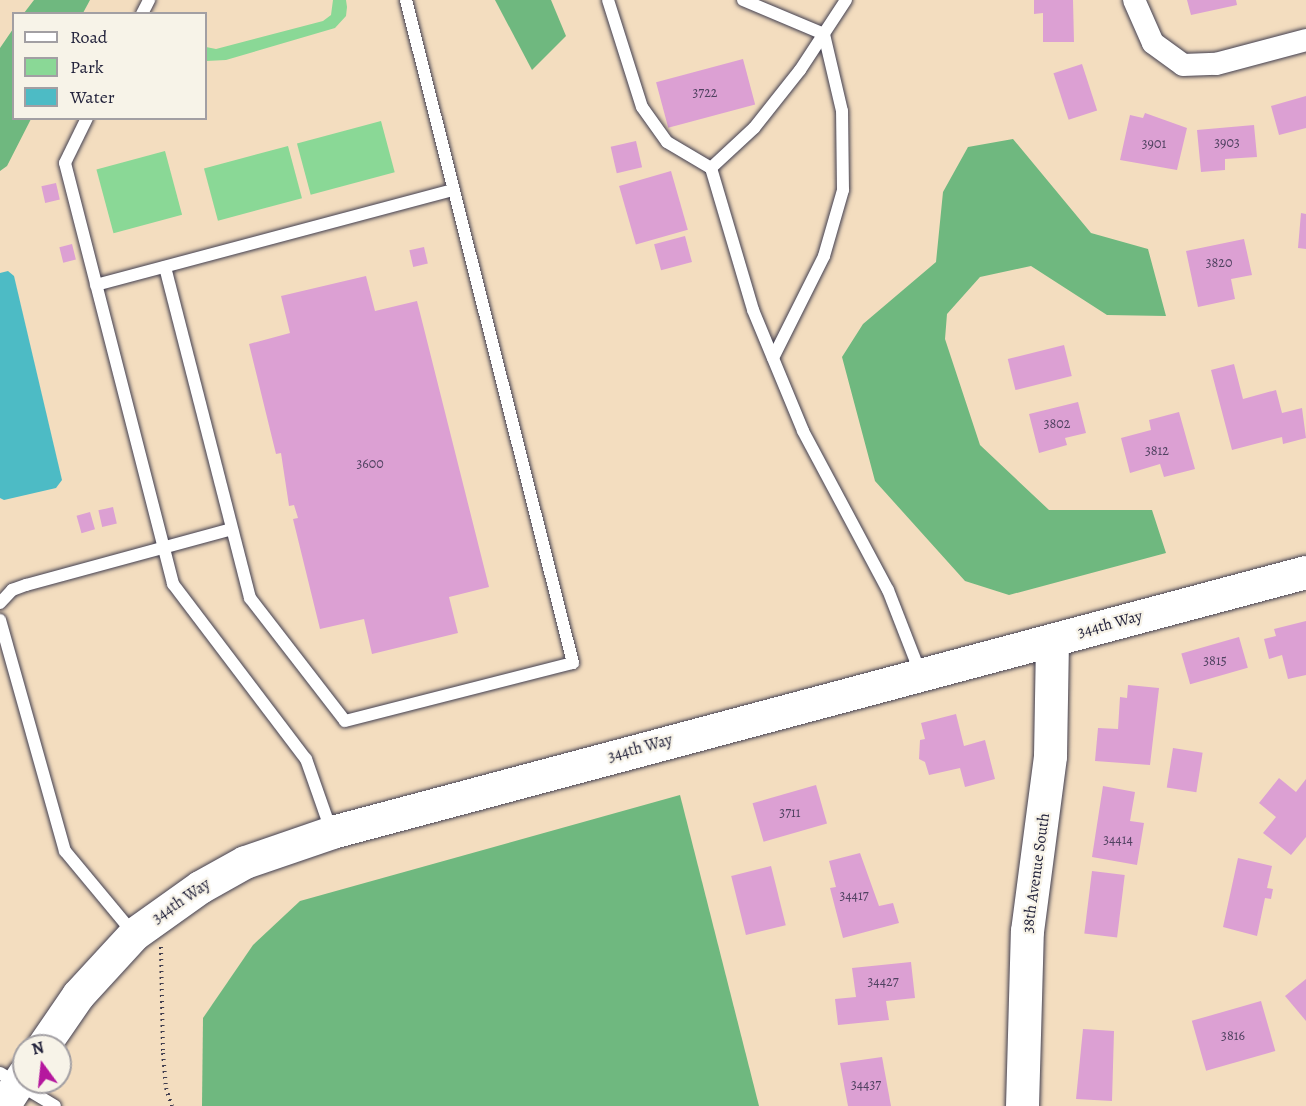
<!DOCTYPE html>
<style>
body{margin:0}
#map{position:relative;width:1306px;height:1106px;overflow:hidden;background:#f3ddbf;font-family:Alegreya,serif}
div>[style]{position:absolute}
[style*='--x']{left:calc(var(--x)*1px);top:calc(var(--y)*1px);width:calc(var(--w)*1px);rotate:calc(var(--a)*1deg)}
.green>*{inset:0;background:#8ad896;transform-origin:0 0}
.forest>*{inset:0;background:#6fb87f}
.water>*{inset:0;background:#4dbbc5}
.building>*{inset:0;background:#dca0d3;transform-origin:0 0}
.path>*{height:4px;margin-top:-2px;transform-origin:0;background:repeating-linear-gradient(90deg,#413e4f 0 1.5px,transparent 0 6px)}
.roads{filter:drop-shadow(0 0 2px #413e4f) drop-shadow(0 0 2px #413e4f)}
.lane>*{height:12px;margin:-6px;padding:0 6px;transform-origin:6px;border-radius:6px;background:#fff}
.street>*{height:22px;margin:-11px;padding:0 11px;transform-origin:11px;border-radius:11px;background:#fff}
.secondary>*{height:33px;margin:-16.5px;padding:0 16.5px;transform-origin:16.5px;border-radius:16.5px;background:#fff}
span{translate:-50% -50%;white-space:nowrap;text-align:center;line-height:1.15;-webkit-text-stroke:4.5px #f7f3e8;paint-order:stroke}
.number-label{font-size:14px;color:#504261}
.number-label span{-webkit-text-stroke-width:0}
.street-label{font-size:16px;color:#22223b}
.legend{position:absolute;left:12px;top:12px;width:195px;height:108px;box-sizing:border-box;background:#f7f3e8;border:2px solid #a29fa3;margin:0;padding:8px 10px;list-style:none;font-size:18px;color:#22223b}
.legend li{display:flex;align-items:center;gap:12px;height:30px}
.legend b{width:30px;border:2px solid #a29fa3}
.north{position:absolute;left:12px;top:1034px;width:60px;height:60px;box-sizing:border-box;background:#f7f3e8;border:2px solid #a29fa3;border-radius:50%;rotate:345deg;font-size:16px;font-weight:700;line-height:24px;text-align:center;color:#22223b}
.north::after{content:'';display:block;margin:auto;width:21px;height:27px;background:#b5179e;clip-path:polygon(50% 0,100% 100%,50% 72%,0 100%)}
</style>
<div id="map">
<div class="green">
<div style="clip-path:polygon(333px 0,346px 0,347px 7px,346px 16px,335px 28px,226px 60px,206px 61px,206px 47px,216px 49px,323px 21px,331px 15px)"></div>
<div style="left:381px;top:121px;width:53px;height:87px;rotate:75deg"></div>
<div style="left:288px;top:146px;width:54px;height:87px;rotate:75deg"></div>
<div style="left:165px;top:151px;width:66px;height:71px;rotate:75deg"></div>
</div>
<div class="forest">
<div style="clip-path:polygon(34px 0,90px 0,83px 13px,24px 13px)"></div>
<div style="clip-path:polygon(495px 0,551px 0,566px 36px,532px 70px)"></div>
<div style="clip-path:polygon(13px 29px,14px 118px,31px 119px,7px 166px,0 171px,0 48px)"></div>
<div style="clip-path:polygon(1013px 139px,1091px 233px,1148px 249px,1166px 316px,1107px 315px,1031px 266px,980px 277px,947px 314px,945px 339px,980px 445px,1049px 510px,1152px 510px,1166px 553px,1009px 595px,965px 581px,875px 481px,842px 357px,863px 324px,936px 262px,943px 192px,968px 147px)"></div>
<div style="clip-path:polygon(680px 795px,759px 1106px,202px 1106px,203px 1018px,253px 945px,300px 901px)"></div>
</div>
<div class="water">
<div style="clip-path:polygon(8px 271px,14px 276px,62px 480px,56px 488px,4px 500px,0 498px,0 273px)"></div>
</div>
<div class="building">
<div style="clip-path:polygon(1034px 0,1073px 0,1074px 42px,1043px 42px,1043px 13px,1034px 14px)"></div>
<div style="clip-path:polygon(1187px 0,1236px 0,1237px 5px,1191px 15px)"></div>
<div style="left:743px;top:59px;width:47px;height:90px;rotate:75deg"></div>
<div style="left:1082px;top:64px;width:49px;height:30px;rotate:72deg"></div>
<div style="clip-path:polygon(1306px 96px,1306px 128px,1279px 135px,1271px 106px)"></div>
<div style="clip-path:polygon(1145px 113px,1187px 128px,1177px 170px,1120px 160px,1130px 115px,1143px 118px)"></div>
<div style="clip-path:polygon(1254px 125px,1257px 157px,1225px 159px,1225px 170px,1201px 172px,1197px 130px)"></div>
<div style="left:636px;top:141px;width:27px;height:26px;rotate:77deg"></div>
<div style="left:671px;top:171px;width:61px;height:54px;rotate:74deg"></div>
<div style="left:56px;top:183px;width:17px;height:15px;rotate:77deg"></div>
<div style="clip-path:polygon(1301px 213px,1306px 214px,1306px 249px,1298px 248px)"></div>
<div style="left:685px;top:236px;width:27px;height:32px;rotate:75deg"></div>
<div style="clip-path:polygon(1244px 239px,1252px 275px,1231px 279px,1235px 299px,1198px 307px,1186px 251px)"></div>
<div style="left:72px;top:244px;width:16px;height:13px;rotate:76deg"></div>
<div style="left:424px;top:247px;width:17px;height:15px;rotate:77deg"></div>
<div style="clip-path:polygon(366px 276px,375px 311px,417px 301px,489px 587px,449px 597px,458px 633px,372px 654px,364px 619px,320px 629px,293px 519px,298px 518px,294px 505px,289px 506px,281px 453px,276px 454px,249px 344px,290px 333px,281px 296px)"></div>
<div style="left:1064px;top:345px;width:32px;height:58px;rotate:76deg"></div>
<div style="clip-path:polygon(1234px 364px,1243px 399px,1276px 390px,1282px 413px,1302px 408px,1306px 438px,1283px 444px,1282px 437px,1232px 450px,1211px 370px)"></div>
<div style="clip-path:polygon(1078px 402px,1086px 433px,1065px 438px,1067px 445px,1039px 453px,1029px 414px)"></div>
<div style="clip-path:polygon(1179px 412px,1195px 469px,1164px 477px,1160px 464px,1130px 473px,1121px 438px,1151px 430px,1149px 420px)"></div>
<div style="left:113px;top:507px;width:17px;height:15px;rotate:77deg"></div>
<div style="left:90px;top:512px;width:18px;height:14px;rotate:74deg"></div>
<div style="clip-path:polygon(1306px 621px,1306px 675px,1288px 679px,1282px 655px,1269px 659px,1264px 639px,1276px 636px,1274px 629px)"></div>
<div style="left:1239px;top:637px;width:32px;height:60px;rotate:74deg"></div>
<div style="clip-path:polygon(1128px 685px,1159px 688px,1150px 765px,1095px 761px,1098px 728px,1118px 729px,1120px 697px,1127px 698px)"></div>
<div style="clip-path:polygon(956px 714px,964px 746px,985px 740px,995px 779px,965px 787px,960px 768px,929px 775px,925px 762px,919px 759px,920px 740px,925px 739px,921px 723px)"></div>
<div style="left:1173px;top:748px;width:30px;height:40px;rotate:9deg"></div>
<div style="clip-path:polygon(1279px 778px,1296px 792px,1306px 779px,1306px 837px,1291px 855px,1263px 833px,1276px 817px,1259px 803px)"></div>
<div style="left:816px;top:785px;width:40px;height:66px;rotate:74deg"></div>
<div style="clip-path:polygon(1103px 786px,1135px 792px,1130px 821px,1144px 823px,1137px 865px,1092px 857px)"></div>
<div style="clip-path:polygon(860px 853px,879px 906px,893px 903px,899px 923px,843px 938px,830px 888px,836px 887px,829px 861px)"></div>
<div style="clip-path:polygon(1238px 858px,1272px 866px,1267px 888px,1273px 889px,1271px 899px,1265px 898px,1257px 936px,1223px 927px)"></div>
<div style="left:771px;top:866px;width:61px;height:41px;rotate:76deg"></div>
<div style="left:1092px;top:871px;width:33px;height:63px;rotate:7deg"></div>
<div style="clip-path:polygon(911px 962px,915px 998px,886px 1001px,889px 1020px,838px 1025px,835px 999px,856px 997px,852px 968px)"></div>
<div style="clip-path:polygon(1306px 979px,1306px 1021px,1285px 996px)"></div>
<div style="left:1261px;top:1001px;width:52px;height:72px;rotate:74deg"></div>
<div style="clip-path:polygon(1083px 1029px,1114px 1031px,1112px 1101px,1076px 1099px)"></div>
<div style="clip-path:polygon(882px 1057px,891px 1106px,848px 1106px,840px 1063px)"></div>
</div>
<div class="path">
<div style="--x:161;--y:947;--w:106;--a:88.9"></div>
<div style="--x:163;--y:1053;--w:35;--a:85"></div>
<div style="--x:166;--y:1088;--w:19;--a:72"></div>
</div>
<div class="roads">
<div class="lane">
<div style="--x:608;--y:0;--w:112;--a:72.4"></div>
<div style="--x:642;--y:107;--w:43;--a:54.5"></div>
<div style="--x:667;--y:142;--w:51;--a:30.6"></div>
<div style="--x:743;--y:0;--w:88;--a:22.8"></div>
<div style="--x:846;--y:0;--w:84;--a:123.3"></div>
<div style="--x:800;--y:70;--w:74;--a:128.4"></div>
<div style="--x:754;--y:128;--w:59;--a:137.1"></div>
<div style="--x:711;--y:168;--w:148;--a:73.5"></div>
<div style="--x:753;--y:310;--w:131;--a:67.5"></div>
<div style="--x:803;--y:431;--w:180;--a:61.9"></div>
<div style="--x:888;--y:590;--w:88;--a:68.7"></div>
<div style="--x:142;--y:14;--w:16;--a:-63"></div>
<div style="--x:87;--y:118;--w:50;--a:116.1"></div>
<div style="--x:65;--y:163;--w:435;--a:75.6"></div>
<div style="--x:173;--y:584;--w:220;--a:52.8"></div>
<div style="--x:306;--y:759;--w:75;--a:70.6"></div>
<div style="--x:165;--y:267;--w:342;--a:75.6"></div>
<div style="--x:250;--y:598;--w:155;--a:52.3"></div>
<div style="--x:345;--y:721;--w:235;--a:-14.3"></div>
<div style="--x:573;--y:663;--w:684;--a:-104.14"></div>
<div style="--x:96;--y:285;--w:370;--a:-14.9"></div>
<div style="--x:773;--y:358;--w:114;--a:-63.4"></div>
<div style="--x:824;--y:256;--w:69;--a:-73.9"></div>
<div style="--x:843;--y:190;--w:79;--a:-90.7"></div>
<div style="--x:842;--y:111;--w:79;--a:-103.2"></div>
<div style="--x:0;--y:603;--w:18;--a:-47"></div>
<div style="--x:12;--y:590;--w:15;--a:-20"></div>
<div style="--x:26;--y:585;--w:213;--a:-15.2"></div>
<div style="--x:0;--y:620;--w:240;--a:74.3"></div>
<div style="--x:65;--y:851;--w:107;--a:50.3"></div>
<div style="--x:0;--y:1073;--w:64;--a:31"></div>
</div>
<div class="street">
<div style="--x:1134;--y:0;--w:47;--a:66.2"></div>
<div style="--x:1153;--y:43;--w:37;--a:36"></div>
<div style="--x:1183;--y:65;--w:33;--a:-2"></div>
<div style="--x:1216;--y:64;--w:93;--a:-14.9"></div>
</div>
<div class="secondary">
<div style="--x:43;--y:1046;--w:62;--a:-55.5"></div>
<div style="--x:78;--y:995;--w:83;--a:-47.4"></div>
<div style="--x:134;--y:934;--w:81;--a:-35.5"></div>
<div style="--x:200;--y:887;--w:51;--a:-29.1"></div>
<div style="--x:245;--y:862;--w:92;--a:-19"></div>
<div style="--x:332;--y:832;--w:1008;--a:-14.95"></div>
<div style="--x:3;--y:1106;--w:38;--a:-57"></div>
<div style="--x:1022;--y:1106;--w:175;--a:-88.4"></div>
<div style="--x:1027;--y:931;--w:177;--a:-82.5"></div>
<div style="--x:1050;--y:756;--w:116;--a:-89"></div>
</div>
</div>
<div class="number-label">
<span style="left:705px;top:93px">3722</span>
<span style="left:1227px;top:143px">3903</span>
<span style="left:1154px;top:144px">3901</span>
<span style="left:1219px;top:263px">3820</span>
<span style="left:1057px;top:424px">3802</span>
<span style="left:1157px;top:451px">3812</span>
<span style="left:370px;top:464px">3600</span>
<span style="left:1215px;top:661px">3815</span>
<span style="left:790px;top:813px">3711</span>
<span style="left:1118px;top:840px">34414</span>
<span style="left:854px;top:896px">34417</span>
<span style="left:883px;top:982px">34427</span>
<span style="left:1233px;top:1036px">3816</span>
<span style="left:866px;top:1085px">34437</span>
</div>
<div class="street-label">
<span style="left:1110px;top:624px;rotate:-15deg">344th Way</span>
<span style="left:640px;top:748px;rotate:-15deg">344th Way</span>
<span style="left:1036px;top:873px;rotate:-82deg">38th Avenue South</span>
<span style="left:181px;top:901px;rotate:-34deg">344th Way</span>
</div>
<ul class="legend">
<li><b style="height:8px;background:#fff"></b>Road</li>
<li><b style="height:16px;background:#8ad896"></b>Park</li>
<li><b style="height:16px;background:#4dbbc5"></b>Water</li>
</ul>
<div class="north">N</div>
</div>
